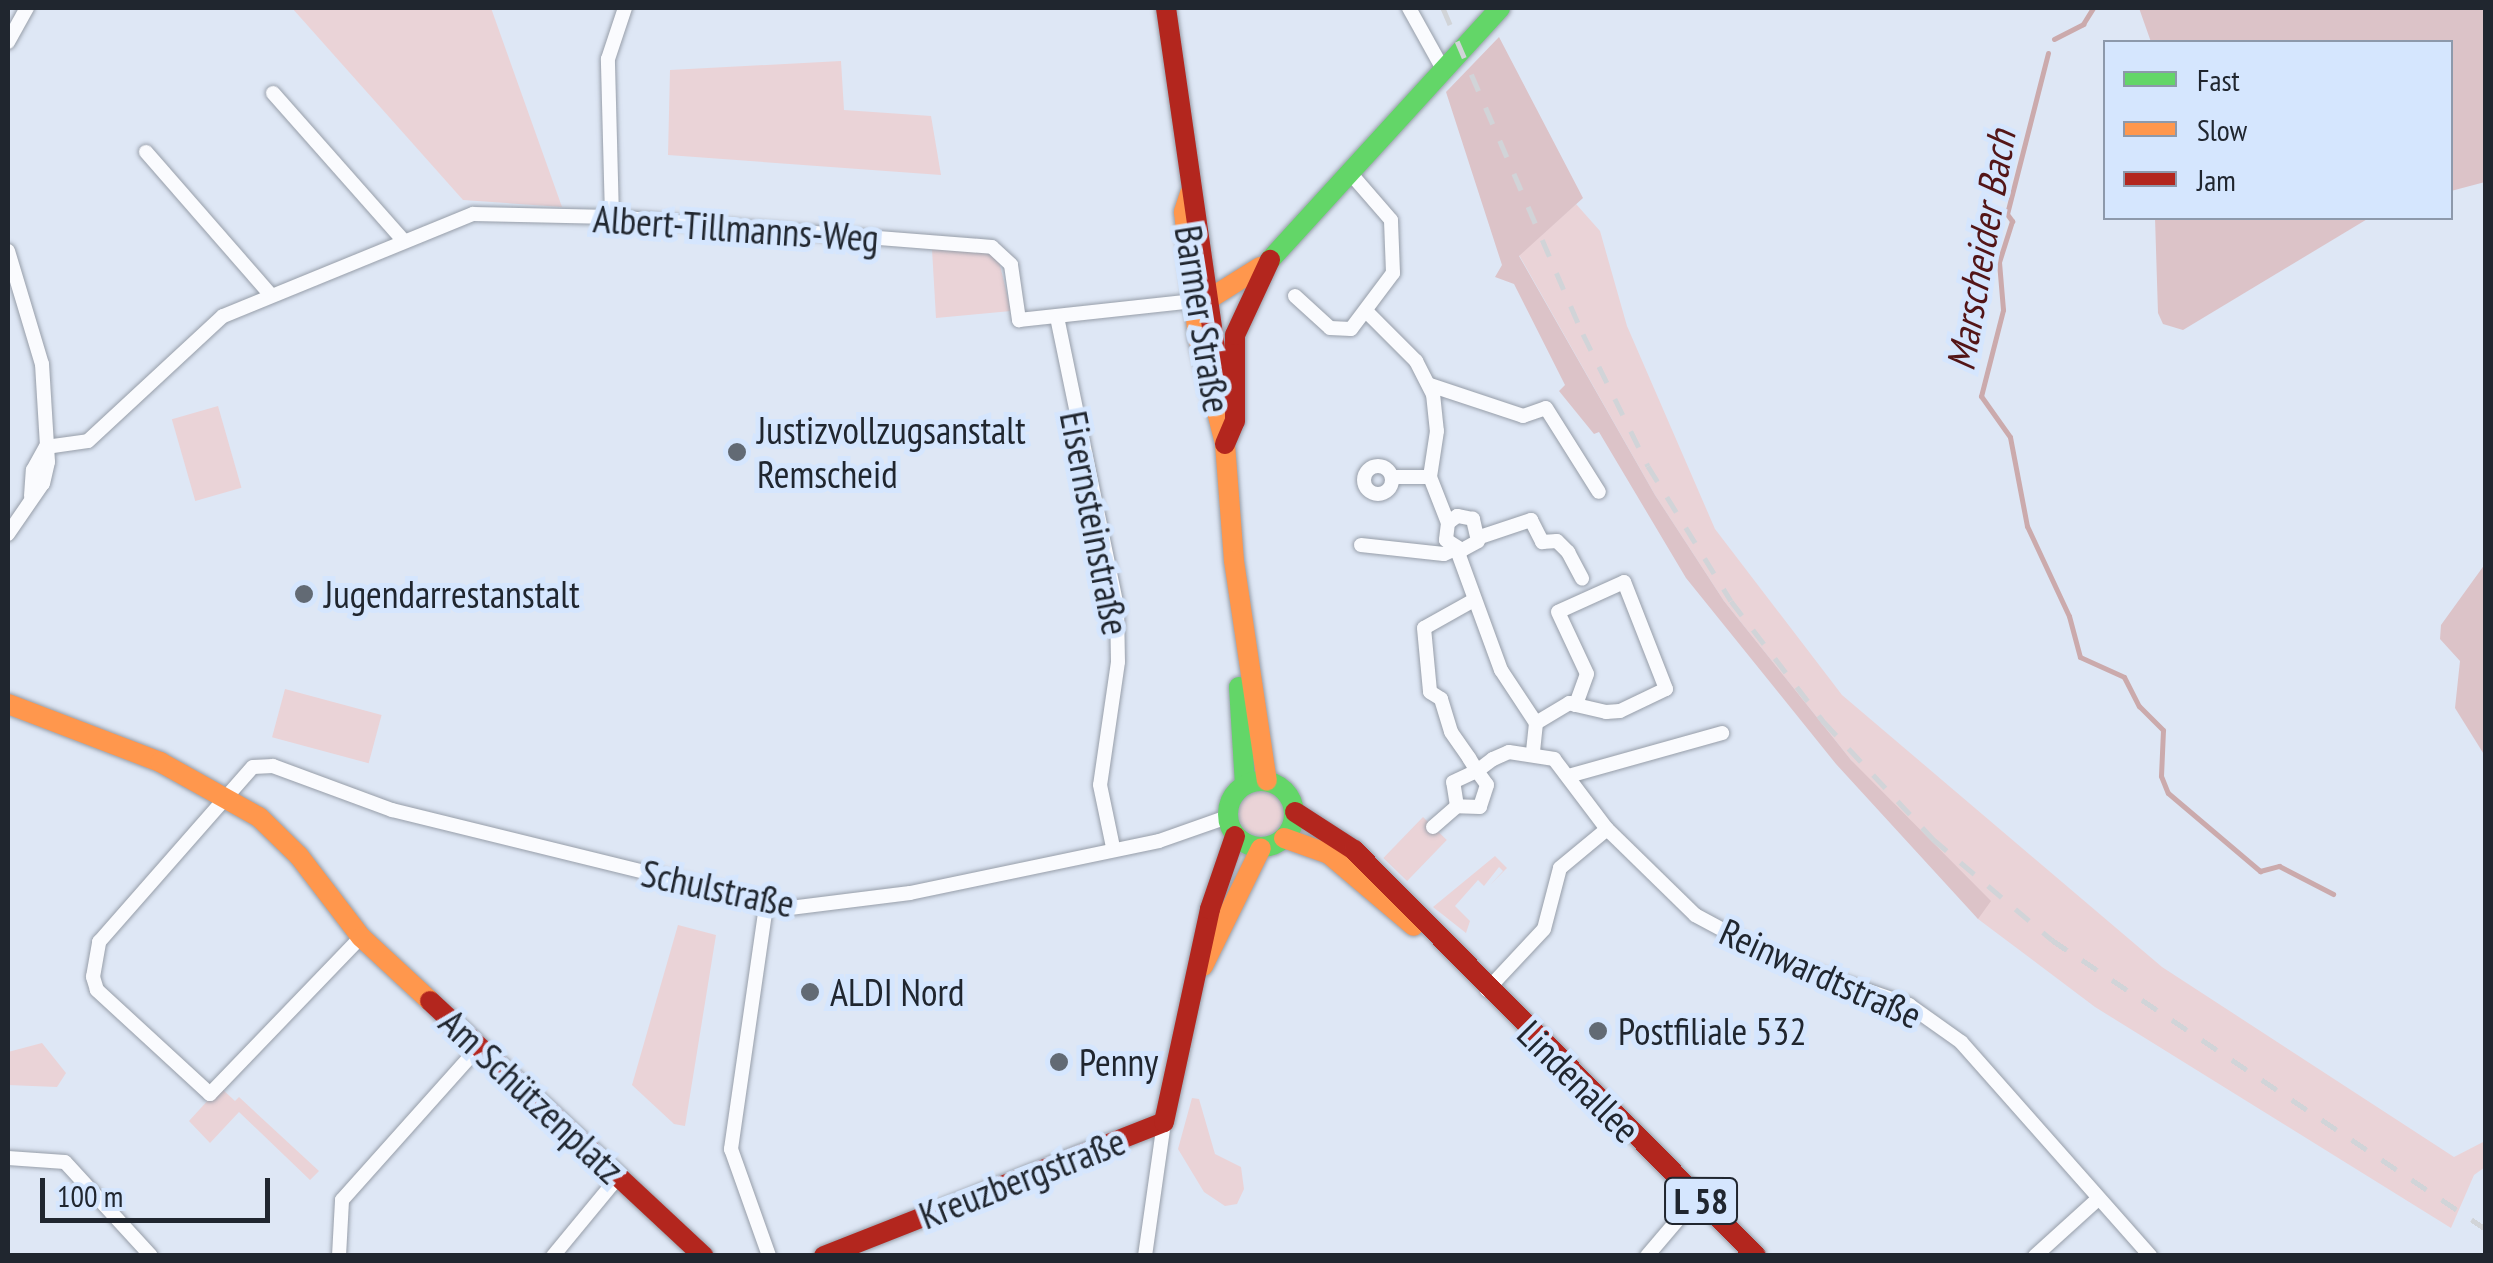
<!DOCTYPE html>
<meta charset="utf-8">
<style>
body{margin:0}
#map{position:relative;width:2493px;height:1263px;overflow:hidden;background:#dee7f5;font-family:"PT Sans Narrow",sans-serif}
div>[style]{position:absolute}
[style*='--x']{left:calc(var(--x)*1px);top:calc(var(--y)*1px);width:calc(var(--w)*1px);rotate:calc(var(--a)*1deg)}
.green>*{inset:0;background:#ead3d7;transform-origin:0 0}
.round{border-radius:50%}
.forest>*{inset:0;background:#dcc3c8}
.stream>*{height:5px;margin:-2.5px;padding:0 2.5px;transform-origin:2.5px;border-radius:2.5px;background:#cbaaac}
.roads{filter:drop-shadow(0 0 2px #979ea9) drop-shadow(0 0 2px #979ea9)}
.street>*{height:14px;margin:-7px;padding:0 7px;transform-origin:7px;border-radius:7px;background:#fafbfe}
.street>.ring{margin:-7px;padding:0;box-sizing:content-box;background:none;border:14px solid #fafbfe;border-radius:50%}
.fast>*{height:20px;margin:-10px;padding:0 10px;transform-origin:10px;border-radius:10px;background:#63d668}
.fast>.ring{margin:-10px;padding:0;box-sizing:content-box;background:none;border:20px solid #63d668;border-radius:50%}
.slow>*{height:20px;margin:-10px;padding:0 10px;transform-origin:10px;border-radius:10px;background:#ff974d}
.jam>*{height:20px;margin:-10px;padding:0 10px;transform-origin:10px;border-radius:10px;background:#b3261e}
.rail>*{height:5px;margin-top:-2.5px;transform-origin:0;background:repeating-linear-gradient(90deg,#d1d4d8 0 18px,transparent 0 36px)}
.dots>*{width:28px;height:28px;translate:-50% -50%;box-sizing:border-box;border:5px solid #d5e6fe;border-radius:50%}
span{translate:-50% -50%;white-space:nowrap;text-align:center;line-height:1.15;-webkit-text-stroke:10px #d5e6fe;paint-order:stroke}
.shield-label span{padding:2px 8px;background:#d5e6fe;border:2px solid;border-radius:8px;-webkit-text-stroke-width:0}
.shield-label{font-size:35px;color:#20262f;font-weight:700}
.street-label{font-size:38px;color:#20262f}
.poi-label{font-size:38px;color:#20262f}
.left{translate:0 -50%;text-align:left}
.water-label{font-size:40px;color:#531517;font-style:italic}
.frame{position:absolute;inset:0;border:10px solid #20262f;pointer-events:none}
.legend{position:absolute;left:2103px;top:40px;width:350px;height:180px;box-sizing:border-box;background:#d5e6fe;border:2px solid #8d99ab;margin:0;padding:12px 18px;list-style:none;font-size:30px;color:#20262f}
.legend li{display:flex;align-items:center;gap:20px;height:50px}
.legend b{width:50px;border:2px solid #8d99ab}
.scale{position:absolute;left:40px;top:1178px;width:230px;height:45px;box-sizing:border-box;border:5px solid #20262f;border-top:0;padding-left:12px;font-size:30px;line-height:35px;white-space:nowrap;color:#20262f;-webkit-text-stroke:8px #d5e6fe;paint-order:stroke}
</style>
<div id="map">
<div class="green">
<div style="clip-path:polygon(292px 8px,491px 8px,562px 207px,463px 200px)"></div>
<div style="clip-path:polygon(841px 61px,844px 110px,931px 116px,941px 175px,668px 155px,670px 70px)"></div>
<div style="clip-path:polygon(1576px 204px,1600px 231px,1627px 326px,1715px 529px,1842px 695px,2162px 967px,2454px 1157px,2485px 1141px,2485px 1167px,2474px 1175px,2451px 1228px,2095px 1007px,1978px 919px,1724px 601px,1655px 495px,1519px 255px)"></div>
<div style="clip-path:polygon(932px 249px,989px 253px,999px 261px,1011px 311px,936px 318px)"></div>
<div style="left:218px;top:406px;width:85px;height:48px;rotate:74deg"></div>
<div style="left:285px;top:689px;width:100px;height:50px;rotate:15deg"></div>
<div class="round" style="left:1238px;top:790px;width:46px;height:46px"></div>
<div style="left:1423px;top:817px;width:33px;height:57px;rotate:44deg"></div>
<div style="clip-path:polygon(1495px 856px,1507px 868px,1490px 885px,1503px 871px,1499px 867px,1484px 886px,1478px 880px,1455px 906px,1470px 921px,1466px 933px,1433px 907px)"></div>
<div style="clip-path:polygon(678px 925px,716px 935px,685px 1126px,674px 1124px,632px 1085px)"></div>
<div style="clip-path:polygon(42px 1043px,66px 1073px,57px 1087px,8px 1085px,8px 1052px)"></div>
<div style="clip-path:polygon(220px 1087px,235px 1101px,239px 1097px,319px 1171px,310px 1180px,239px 1112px,210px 1143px,189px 1121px)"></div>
<div style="clip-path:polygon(1192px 1098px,1199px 1099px,1215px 1154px,1241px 1167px,1244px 1189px,1237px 1204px,1225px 1206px,1204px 1192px,1178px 1149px)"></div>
</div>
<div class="forest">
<div style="clip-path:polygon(2139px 8px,2485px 8px,2485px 182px,2451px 191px,2450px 42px,2151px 42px)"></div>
<div style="clip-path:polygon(1499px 37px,1583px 198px,1519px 256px,1655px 495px,1724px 601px,1851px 760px,1991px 901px,1978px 919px,1836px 764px,1686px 578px,1599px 432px,1594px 434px,1559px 391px,1565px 385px,1514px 284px,1495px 277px,1502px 265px,1446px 92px)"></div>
<div style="clip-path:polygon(2155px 218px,2369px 218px,2183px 330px,2163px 324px,2158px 313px)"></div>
<div style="clip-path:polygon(2485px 564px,2485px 756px,2455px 708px,2460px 661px,2440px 639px,2441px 625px)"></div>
</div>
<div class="stream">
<div style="--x:2054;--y:39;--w:33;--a:-27"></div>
<div style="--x:2083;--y:24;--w:19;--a:-58"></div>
<div style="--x:2048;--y:53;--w:166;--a:104.3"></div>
<div style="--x:2007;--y:214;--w:9;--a:54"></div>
<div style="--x:2012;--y:221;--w:43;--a:107.6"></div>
<div style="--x:1999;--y:262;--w:48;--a:85.2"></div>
<div style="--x:2003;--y:310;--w:89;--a:104.3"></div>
<div style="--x:1981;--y:396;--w:50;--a:54.7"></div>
<div style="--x:2010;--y:437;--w:91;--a:79.2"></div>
<div style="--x:2027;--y:526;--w:99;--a:65"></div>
<div style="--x:2069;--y:616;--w:42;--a:75"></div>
<div style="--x:2080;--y:657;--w:48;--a:24.4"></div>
<div style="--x:2124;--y:677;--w:33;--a:63"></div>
<div style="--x:2139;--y:706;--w:34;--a:45"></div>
<div style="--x:2163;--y:730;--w:46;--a:92.5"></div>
<div style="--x:2161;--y:776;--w:18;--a:68"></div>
<div style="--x:2168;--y:793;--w:121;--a:40.3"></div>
<div style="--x:2260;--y:871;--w:20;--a:-15"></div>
<div style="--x:2279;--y:866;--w:61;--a:27.4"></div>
</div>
<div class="roads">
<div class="street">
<div style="--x:1409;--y:8;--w:70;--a:60.9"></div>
<div style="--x:8;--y:42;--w:39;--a:-61"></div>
<div style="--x:273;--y:93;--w:195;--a:48.5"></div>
<div style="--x:146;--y:152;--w:187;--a:48.9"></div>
<div style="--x:612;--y:217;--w:158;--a:-91.5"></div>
<div style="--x:608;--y:59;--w:54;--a:-71.6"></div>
<div style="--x:8;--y:251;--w:118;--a:73.3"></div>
<div style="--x:42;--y:364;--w:98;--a:86.5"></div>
<div style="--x:48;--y:462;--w:22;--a:103"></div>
<div style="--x:43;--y:483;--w:62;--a:124.5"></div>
<div style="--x:1295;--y:296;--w:47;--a:42.4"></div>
<div style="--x:1330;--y:328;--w:21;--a:3"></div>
<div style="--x:1351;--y:329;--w:70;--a:-53.1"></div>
<div style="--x:1393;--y:273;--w:53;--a:-92.2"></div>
<div style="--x:1391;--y:220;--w:61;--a:-131"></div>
<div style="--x:1366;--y:311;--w:71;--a:45"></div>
<div style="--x:1416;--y:361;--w:37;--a:63"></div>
<div style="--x:1433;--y:394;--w:37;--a:84"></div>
<div style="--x:1437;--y:431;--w:47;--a:98.7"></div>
<div style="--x:1430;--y:477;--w:49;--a:68.6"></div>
<div style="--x:1448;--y:523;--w:17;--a:97"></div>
<div style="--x:1446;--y:540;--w:19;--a:32"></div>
<div style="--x:1462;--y:550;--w:18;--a:-29"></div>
<div style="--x:1478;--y:541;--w:23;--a:-103"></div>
<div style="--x:1473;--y:519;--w:16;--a:-169"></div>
<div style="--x:1457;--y:516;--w:11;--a:142"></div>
<div style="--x:1057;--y:317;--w:295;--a:78.3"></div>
<div style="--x:1117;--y:606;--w:56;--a:89"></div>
<div style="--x:1118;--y:662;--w:124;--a:98.3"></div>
<div style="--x:1100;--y:785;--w:63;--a:78.2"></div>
<div style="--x:1430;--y:385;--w:98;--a:18.4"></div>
<div style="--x:1523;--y:416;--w:24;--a:-19"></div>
<div style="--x:1546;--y:408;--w:99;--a:57.8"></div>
<div style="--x:46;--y:447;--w:42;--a:-8.1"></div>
<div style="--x:88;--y:441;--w:184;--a:-42.8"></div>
<div style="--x:223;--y:316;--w:270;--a:-22.2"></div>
<div style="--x:473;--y:214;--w:139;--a:1.2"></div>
<div style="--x:612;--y:217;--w:381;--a:4.5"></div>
<div style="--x:992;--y:247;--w:26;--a:43"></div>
<div style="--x:1011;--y:265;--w:56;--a:81.7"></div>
<div style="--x:1019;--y:320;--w:176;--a:-6.2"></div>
<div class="ring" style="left:1364px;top:466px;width:14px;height:14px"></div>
<div style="--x:1392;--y:477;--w:38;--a:0"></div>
<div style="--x:31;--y:496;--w:26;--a:-86"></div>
<div style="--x:33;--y:470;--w:26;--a:-61"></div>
<div style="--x:1480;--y:537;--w:54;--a:-18.4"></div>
<div style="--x:1531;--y:520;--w:25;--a:63"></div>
<div style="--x:1542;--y:542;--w:15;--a:-4"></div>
<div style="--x:1557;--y:541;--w:16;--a:45"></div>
<div style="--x:1568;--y:552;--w:30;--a:62"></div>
<div style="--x:1361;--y:545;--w:83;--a:6.2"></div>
<div style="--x:1444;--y:554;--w:12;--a:-24"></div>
<div style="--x:1457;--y:550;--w:128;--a:69.9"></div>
<div style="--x:1501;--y:670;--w:64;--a:56.6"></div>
<div style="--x:1536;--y:723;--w:30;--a:96"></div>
<div style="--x:1474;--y:600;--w:57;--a:150.8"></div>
<div style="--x:1424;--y:628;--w:64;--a:84.6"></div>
<div style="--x:1430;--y:692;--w:13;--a:32"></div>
<div style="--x:1441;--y:699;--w:34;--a:73"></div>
<div style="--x:1451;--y:732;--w:32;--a:55"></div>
<div style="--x:1469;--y:758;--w:15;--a:58"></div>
<div style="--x:1477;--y:771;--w:17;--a:54"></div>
<div style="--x:1487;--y:785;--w:23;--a:108"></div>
<div style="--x:1480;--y:807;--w:23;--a:-178"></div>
<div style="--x:1457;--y:806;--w:24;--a:-99"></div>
<div style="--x:1453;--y:782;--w:26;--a:-25"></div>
<div style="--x:1477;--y:771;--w:20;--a:-37"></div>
<div style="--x:1493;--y:759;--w:17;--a:-24"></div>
<div style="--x:1509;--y:752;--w:46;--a:8.8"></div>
<div style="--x:1554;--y:759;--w:88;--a:52.9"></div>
<div style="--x:1607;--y:829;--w:123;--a:44.3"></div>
<div style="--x:1695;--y:915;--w:95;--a:28.2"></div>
<div style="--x:1779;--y:960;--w:138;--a:19.1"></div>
<div style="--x:1909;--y:1005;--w:64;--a:35.4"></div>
<div style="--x:1961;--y:1042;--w:286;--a:48.5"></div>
<div style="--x:1536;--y:723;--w:39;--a:-31"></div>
<div style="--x:1569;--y:703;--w:7;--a:16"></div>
<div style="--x:1576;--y:705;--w:31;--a:13"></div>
<div style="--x:1606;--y:712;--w:14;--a:-4"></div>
<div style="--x:1620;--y:711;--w:51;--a:-25.6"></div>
<div style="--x:1666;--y:689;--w:115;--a:-111.4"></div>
<div style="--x:1624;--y:582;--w:72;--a:155.6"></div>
<div style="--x:1558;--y:612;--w:68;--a:64.9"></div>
<div style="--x:1587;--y:674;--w:33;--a:110"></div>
<div style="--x:1572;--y:775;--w:156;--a:-15.6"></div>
<div style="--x:1433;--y:827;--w:32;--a:-41"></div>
<div style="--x:766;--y:906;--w:246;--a:98.2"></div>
<div style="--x:731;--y:1149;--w:114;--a:70.4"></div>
<div style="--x:361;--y:937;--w:218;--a:133.9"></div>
<div style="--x:210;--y:1094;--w:154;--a:-137.4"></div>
<div style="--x:97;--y:990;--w:14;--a:-107"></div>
<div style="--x:93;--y:977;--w:36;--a:-80"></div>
<div style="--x:99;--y:942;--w:233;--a:-48.7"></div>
<div style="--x:253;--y:767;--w:20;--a:-3"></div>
<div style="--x:273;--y:766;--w:127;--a:20.3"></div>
<div style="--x:392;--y:810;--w:410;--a:13.8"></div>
<div style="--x:790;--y:908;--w:121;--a:-7.1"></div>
<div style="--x:910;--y:893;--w:254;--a:-11.8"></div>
<div style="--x:1159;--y:841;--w:72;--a:-19.4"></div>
<div style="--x:1487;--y:990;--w:83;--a:-46.9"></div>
<div style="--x:1544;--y:929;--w:63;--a:-75.3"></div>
<div style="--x:1560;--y:868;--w:61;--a:-39.7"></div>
<div style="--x:8;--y:1158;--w:57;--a:4"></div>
<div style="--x:65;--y:1162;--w:127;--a:47.5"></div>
<div style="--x:339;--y:1256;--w:56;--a:-86.9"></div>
<div style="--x:342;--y:1200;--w:204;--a:-48.2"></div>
<div style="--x:553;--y:1256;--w:104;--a:-50.5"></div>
<div style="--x:1145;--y:1256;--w:135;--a:-81.9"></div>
<div style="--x:1647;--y:1256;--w:77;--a:-49.7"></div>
<div style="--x:2035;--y:1256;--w:86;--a:-42.2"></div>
</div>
<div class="fast">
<div style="--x:1270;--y:260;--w:341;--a:-47.6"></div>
<div style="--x:1239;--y:687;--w:98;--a:86.5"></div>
<div class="ring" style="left:1228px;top:781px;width:46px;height:46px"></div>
</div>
<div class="slow">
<div style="--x:1190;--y:193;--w:20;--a:108"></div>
<div style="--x:1184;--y:212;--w:126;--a:83.6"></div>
<div style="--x:1198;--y:337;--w:110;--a:75.8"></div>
<div style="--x:1225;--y:444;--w:117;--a:85.6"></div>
<div style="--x:1234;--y:561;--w:222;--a:81.5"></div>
<div style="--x:1209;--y:299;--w:60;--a:-32.1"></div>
<div style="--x:8;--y:704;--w:163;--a:20.9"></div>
<div style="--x:160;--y:762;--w:113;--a:29.1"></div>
<div style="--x:259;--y:817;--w:56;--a:44.3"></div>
<div style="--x:299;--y:856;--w:102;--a:52.6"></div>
<div style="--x:361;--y:937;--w:94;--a:42.8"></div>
<div style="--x:1284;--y:838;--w:48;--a:19.6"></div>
<div style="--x:1329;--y:854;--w:111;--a:40.3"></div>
<div style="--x:1203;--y:966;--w:131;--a:-63.8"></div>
</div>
<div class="jam">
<div style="--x:1166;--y:8;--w:370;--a:81.8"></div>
<div style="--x:1225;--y:444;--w:25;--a:-67"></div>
<div style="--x:1235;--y:421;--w:86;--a:-90"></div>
<div style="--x:1235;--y:335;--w:83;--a:-65"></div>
<div style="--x:1295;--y:812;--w:70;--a:32.8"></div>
<div style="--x:1354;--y:850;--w:571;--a:45.28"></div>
<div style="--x:430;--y:1001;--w:374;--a:43"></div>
<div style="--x:824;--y:1256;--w:365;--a:-21.5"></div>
<div style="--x:1164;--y:1122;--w:218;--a:-77.8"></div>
<div style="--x:1210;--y:909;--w:77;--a:-71.1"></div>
</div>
</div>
<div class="rail">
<div style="--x:1443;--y:8;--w:355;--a:66.8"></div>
<div style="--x:1583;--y:334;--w:147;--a:63.8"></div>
<div style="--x:1648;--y:466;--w:158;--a:58.4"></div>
<div style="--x:1731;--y:601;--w:153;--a:52.5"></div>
<div style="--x:1824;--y:722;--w:160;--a:47"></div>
<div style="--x:1933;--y:839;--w:156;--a:40.3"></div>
<div style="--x:2052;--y:940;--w:521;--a:33.66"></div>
</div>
<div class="dots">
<div style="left:737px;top:452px;background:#626a74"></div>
<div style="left:304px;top:594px;background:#626a74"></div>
<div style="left:810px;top:992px;background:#626a74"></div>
<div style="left:1598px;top:1031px;background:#626a74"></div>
<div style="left:1059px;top:1062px;background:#626a74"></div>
</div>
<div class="shield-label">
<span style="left:1701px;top:1201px">L 58</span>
</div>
<div class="street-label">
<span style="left:736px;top:228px;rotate:4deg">Albert-Tillmanns-Weg</span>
<span style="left:1203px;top:319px;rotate:81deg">Barmer Straße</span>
<span style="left:1095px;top:523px;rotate:79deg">Eisernsteinstraße</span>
<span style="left:718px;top:888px;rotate:12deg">Schulstraße</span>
<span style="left:1821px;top:973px;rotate:24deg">Reinwardtstraße</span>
<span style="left:1579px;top:1081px;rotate:45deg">Lindenallee</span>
<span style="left:532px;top:1096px;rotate:43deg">Am Schützenplatz</span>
<span style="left:1022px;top:1178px;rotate:-21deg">Kreuzbergstraße</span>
</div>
<div class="poi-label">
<span class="left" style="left:757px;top:452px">Justizvollzugsanstalt<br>Remscheid</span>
<span class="left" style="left:324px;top:594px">Jugendarrestanstalt</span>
<span class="left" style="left:830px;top:992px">ALDI Nord</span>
<span class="left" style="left:1618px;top:1031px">Postfiliale 532</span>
<span class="left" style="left:1079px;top:1062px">Penny</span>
</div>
<div class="water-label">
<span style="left:1980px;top:250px;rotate:-80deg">Marscheider Bach</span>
</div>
<div class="frame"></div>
<ul class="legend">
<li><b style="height:12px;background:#63d668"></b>Fast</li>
<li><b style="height:12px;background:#ff974d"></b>Slow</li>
<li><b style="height:12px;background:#b3261e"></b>Jam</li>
</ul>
<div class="scale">100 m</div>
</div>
